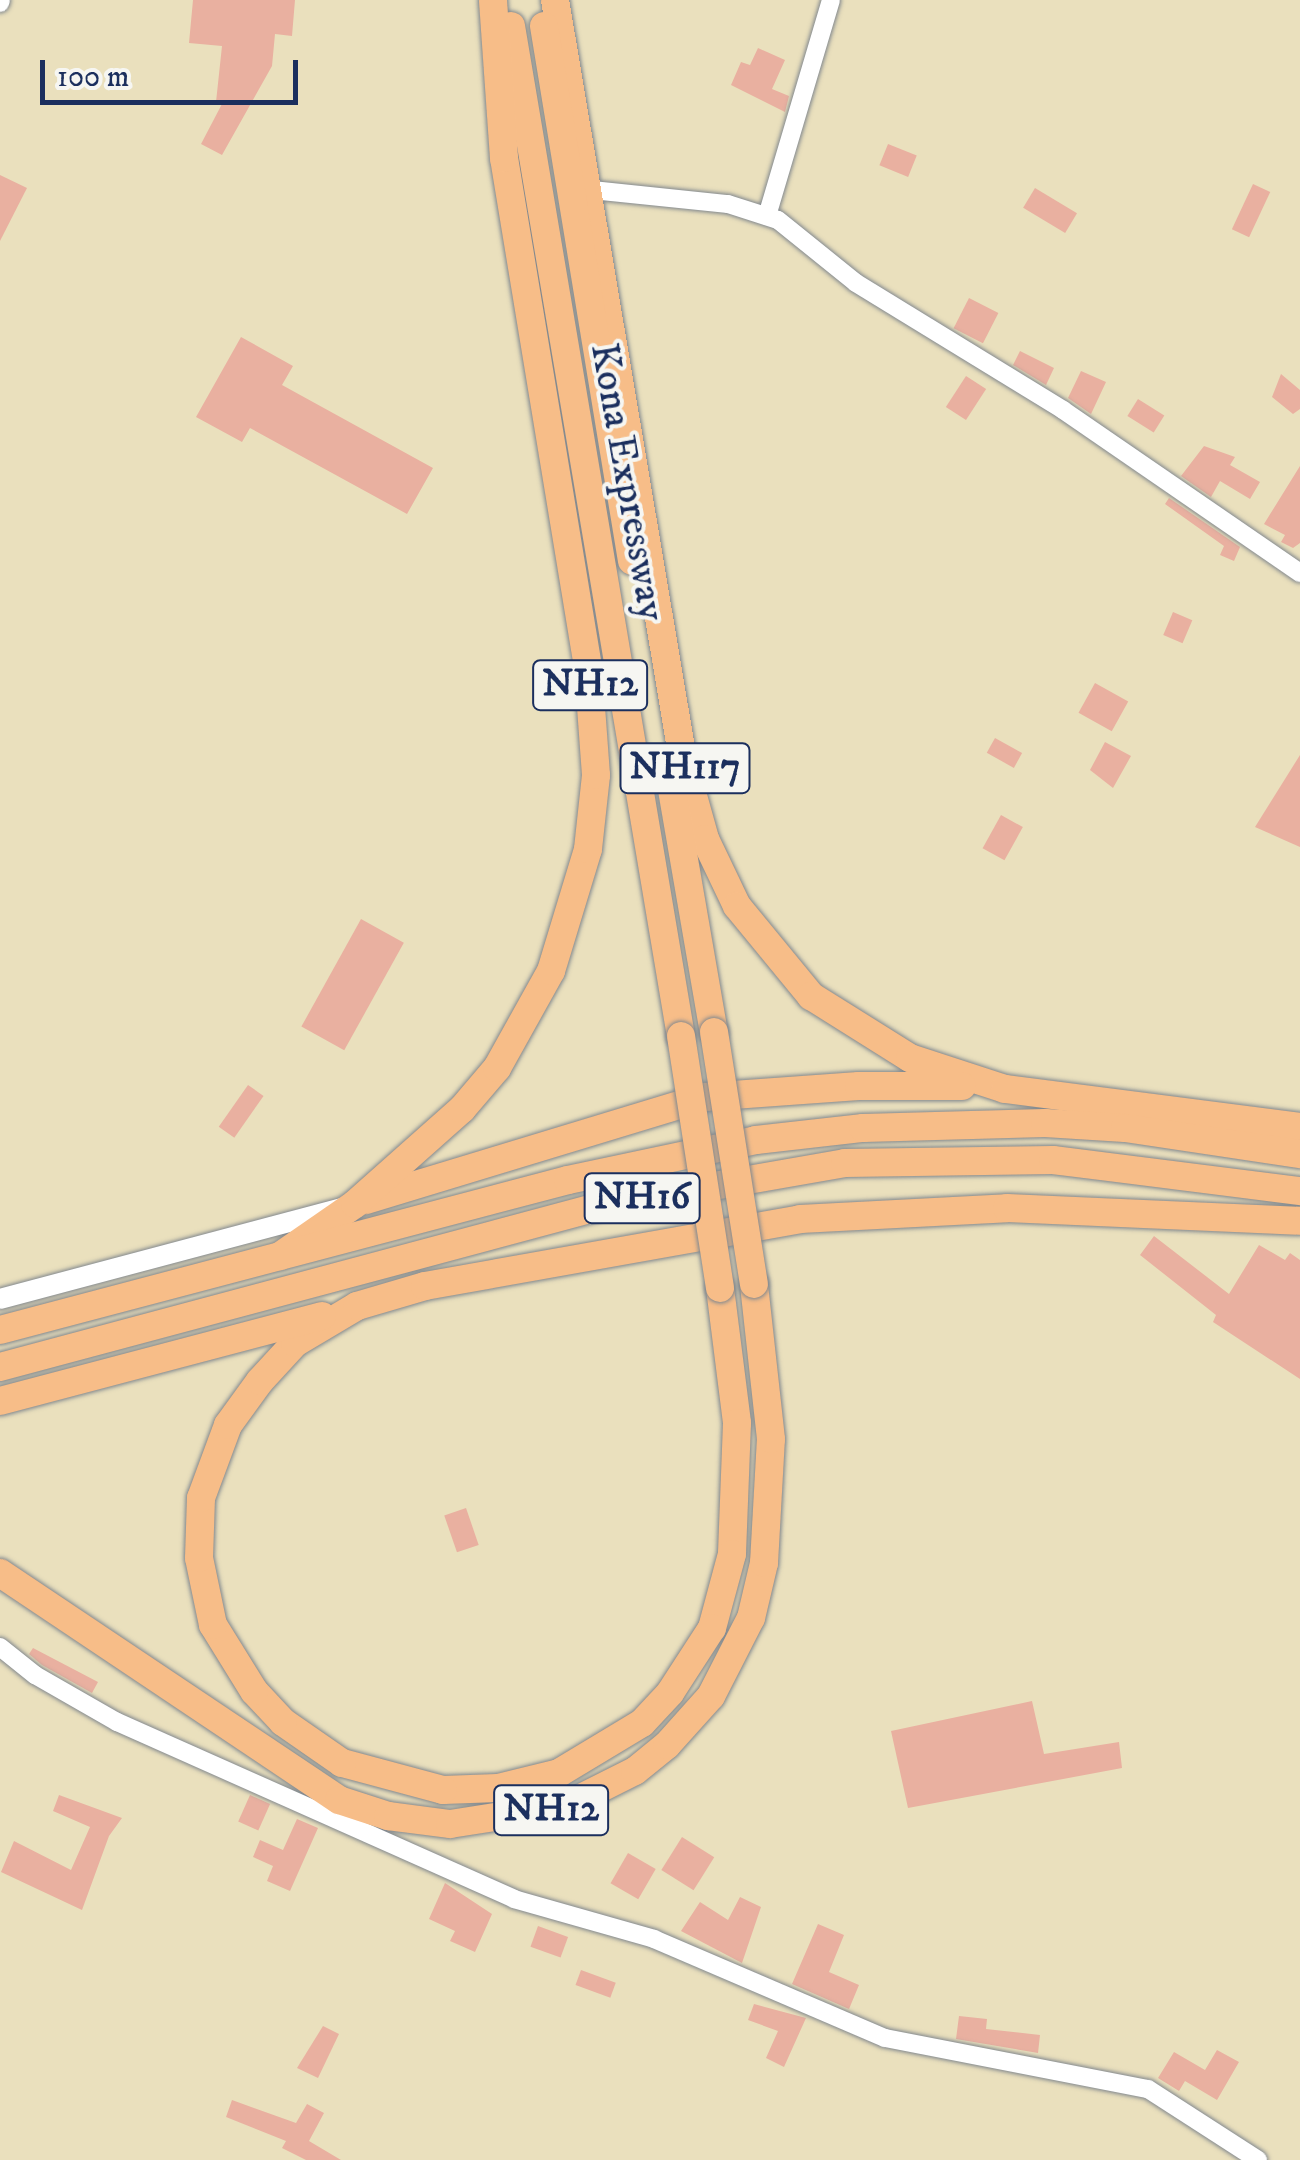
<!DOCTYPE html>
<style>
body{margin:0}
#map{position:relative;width:1300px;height:2160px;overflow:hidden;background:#eae0bd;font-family:"IM FELL DW Pica",serif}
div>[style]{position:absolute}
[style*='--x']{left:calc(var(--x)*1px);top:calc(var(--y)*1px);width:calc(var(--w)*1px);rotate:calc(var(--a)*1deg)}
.building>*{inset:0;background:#e9b0a0;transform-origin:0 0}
.roads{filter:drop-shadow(0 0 2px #82888e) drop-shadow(0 0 2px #82888e)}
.minor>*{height:18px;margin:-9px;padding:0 9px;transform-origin:9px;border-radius:9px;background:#fff}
.tertiary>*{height:20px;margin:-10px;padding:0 10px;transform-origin:10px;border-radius:10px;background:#fff}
.trunk>*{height:28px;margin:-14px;padding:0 14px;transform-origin:14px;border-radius:14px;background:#f7bd88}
.bridges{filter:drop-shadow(0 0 2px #82888e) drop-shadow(0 0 2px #82888e)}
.trunk-bridge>*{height:28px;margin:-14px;padding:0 14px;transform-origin:14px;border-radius:14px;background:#f7bd88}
span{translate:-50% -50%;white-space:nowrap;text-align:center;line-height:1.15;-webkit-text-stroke:8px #f6f6f2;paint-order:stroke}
.shield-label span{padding:2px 8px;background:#f6f6f2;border:2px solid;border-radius:8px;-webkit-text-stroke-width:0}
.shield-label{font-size:38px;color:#1b2f5e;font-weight:700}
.street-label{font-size:40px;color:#1b2f5e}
.scale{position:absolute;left:40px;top:60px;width:258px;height:45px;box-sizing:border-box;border:5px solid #1b2f5e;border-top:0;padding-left:12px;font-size:30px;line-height:35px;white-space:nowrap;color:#1b2f5e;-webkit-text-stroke:8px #f6f6f2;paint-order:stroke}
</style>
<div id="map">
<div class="building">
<div style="clip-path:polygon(193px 0,295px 0,292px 36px,275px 34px,272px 66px,222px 155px,201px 144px,223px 102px,216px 102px,222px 46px,189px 43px)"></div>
<div style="clip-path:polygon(758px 48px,785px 60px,772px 89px,789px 96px,785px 112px,731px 85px,741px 62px,750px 65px)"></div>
<div style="left:888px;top:144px;width:31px;height:23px;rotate:22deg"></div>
<div style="clip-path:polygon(0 175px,27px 188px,0 241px)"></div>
<div style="left:1253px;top:184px;width:19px;height:50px;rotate:25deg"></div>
<div style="left:1035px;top:188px;width:49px;height:23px;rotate:31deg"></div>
<div style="left:969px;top:298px;width:33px;height:34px;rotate:27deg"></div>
<div style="clip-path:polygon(241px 337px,293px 366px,282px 385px,433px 468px,407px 514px,250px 428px,242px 442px,196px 417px)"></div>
<div style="clip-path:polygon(1020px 351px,1054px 368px,1046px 385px,1013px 365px)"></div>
<div style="clip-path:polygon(1081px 371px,1106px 382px,1091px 414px,1068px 398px)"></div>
<div style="clip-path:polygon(1281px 374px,1300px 390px,1300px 409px,1293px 414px,1272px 397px)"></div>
<div style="left:966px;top:376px;width:24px;height:37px;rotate:33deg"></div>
<div style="left:1138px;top:399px;width:31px;height:20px;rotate:32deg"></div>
<div style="clip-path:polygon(1204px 446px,1235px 457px,1230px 465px,1260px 482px,1250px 499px,1220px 481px,1211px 497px,1181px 476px)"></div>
<div style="clip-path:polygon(1300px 466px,1300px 543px,1293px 548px,1281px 542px,1285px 535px,1264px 524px)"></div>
<div style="clip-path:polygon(1169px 498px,1240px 547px,1234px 561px,1220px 555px,1224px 546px,1165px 504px)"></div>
<div style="left:1173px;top:612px;width:21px;height:25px;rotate:23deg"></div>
<div style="left:1095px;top:683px;width:38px;height:34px;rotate:29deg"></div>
<div style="left:995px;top:738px;width:31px;height:17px;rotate:29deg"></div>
<div style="clip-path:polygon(1105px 742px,1131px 756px,1113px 788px,1090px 770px)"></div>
<div style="clip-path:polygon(1300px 755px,1300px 847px,1255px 827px)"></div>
<div style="left:1001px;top:815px;width:25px;height:38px;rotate:29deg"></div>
<div style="left:361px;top:919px;width:49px;height:123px;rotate:29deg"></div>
<div style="left:248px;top:1085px;width:19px;height:51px;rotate:35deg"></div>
<div style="clip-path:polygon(1154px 1236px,1229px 1294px,1259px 1245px,1285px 1260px,1290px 1253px,1300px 1260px,1300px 1379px,1213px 1322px,1216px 1315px,1140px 1255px)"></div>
<div style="left:466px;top:1508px;width:39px;height:23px;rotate:71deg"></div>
<div style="clip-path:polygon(33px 1648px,98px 1682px,92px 1693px,42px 1665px,29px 1654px)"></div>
<div style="clip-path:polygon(1032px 1701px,1044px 1754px,1119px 1742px,1122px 1768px,908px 1808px,891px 1731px)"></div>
<div style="clip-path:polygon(59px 1795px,122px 1818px,109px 1836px,82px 1910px,1px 1872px,14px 1841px,71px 1870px,90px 1827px,53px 1811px)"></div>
<div style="left:250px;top:1795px;width:22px;height:29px;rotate:24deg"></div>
<div style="clip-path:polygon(297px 1819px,318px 1828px,290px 1891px,267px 1881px,273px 1866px,253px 1857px,260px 1840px,283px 1850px)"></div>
<div style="left:682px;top:1837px;width:38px;height:39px;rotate:32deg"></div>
<div style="left:628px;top:1853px;width:32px;height:35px;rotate:30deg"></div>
<div style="clip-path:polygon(445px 1883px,492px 1914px,475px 1952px,450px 1941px,455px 1931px,429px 1919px)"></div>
<div style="clip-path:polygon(740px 1897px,761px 1907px,742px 1963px,681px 1931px,700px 1902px,728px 1920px)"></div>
<div style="clip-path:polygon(818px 1924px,844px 1935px,829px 1972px,859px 1985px,849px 2009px,792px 1984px)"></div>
<div style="left:538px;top:1926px;width:32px;height:22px;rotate:20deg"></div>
<div style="left:581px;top:1970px;width:37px;height:16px;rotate:20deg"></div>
<div style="clip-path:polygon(754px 2004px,806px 2018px,784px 2067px,766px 2058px,778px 2031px,748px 2020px)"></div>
<div style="clip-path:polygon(959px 2016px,987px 2019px,986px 2029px,1040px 2035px,1038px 2053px,956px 2039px)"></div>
<div style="clip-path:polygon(323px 2026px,339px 2034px,318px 2078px,297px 2068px)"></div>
<div style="clip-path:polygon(1217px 2050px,1239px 2062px,1217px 2100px,1185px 2081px,1179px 2091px,1158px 2078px,1174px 2052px,1205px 2070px)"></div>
<div style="clip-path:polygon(232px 2100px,296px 2123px,307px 2104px,324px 2113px,309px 2141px,341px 2160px,306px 2160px,282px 2148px,286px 2141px,226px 2117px)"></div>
</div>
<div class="roads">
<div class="minor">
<div style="--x:0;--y:3;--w:3;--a:-72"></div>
<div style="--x:592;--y:190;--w:137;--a:5.9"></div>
<div style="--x:728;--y:204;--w:52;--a:17.7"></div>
<div style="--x:778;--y:220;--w:100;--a:38.9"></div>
<div style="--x:856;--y:283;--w:243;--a:31.5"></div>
<div style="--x:1063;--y:410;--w:288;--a:34.5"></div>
<div style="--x:767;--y:216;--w:225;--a:-73.5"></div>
<div style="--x:0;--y:1647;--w:45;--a:38.7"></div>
<div style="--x:35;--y:1675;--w:95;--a:29.8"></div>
<div style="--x:117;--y:1722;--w:435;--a:24"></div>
<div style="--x:514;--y:1899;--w:146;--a:15.9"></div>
<div style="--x:654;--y:1939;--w:251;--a:23.2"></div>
<div style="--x:885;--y:2038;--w:268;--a:11"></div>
<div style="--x:1148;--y:2089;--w:131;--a:32.8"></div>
</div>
<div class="tertiary">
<div style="--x:0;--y:1299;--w:353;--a:-14.9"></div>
</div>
<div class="trunk">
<div style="--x:555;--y:0;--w:771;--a:80.44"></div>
<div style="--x:683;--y:760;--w:82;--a:74.4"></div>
<div style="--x:705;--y:839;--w:74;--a:64.5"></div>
<div style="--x:737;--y:906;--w:117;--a:50.6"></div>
<div style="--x:811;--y:996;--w:117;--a:32.1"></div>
<div style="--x:910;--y:1058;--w:100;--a:18.1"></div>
<div style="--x:1005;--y:1089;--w:297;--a:7.3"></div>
<div style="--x:511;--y:26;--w:1024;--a:80.45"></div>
<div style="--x:544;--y:26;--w:542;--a:80.66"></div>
<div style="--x:667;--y:761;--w:275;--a:80.2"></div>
<div style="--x:366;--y:1200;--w:354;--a:-16.9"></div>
<div style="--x:705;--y:1097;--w:154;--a:-4.1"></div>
<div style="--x:859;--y:1086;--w:103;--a:0"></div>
<div style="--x:280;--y:1256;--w:91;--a:-34.7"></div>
<div style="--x:355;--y:1204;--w:143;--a:-41.6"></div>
<div style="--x:462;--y:1109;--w:54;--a:-49.5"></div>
<div style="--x:497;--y:1068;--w:111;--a:-60.9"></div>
<div style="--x:551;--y:971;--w:127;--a:-73.1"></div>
<div style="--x:588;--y:849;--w:74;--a:-83.8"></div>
<div style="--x:596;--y:775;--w:108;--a:-94.2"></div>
<div style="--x:588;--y:667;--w:516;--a:-99.37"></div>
<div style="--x:504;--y:158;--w:158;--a:-94"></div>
<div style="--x:720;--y:1288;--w:136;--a:82.8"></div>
<div style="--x:737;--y:1423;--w:131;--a:92.2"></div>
<div style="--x:732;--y:1554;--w:77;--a:105.1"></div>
<div style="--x:712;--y:1628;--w:77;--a:122.9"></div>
<div style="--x:670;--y:1693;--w:41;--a:133"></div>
<div style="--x:642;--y:1723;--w:97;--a:148.9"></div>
<div style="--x:559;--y:1773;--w:63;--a:166.2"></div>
<div style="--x:498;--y:1788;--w:55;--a:177.9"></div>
<div style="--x:443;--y:1790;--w:105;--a:-165"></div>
<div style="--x:342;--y:1763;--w:72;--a:-145.2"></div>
<div style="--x:283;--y:1722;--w:42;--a:-133.1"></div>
<div style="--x:254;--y:1691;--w:78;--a:-121.8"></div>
<div style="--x:213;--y:1625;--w:68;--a:-101.8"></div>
<div style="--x:199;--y:1558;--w:60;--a:-88.1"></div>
<div style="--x:201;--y:1498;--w:78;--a:-69.7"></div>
<div style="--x:228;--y:1425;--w:54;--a:-54"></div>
<div style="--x:260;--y:1381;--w:52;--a:-47.4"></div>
<div style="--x:295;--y:1343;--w:72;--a:-30.8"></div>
<div style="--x:357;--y:1306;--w:71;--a:-16.4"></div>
<div style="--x:425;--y:1286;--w:381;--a:-10.1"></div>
<div style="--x:800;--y:1219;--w:207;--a:-3"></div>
<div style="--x:1007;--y:1208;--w:293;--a:2.5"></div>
<div style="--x:0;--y:1330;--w:587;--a:-14.79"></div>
<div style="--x:568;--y:1180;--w:192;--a:-12"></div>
<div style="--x:756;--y:1140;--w:108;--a:-6.4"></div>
<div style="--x:863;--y:1128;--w:182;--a:-1.6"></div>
<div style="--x:1045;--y:1123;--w:80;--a:3.6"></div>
<div style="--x:1125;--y:1128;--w:177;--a:8.5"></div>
<div style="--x:0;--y:1367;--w:626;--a:-14.99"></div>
<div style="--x:605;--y:1205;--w:244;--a:-9.9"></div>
<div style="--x:845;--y:1163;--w:208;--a:-0.8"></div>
<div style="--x:1053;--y:1160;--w:249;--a:7.2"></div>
<div style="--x:0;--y:1401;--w:333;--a:-14.8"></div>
<div style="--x:0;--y:1573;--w:408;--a:33.8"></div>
<div style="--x:339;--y:1800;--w:52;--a:18.1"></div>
<div style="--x:388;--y:1816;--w:63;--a:7.4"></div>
<div style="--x:450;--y:1824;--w:116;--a:-8.9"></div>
<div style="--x:565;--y:1806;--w:78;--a:-26.6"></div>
<div style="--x:635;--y:1771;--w:41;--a:-39.1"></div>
<div style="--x:667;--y:1745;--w:66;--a:-48.1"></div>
<div style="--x:711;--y:1696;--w:88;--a:-62.9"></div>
<div style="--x:751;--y:1618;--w:57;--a:-76.7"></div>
<div style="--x:764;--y:1563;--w:124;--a:-86.8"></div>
<div style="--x:771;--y:1439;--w:156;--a:-96.3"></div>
</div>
</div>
<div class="bridges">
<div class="trunk-bridge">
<div style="--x:714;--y:1032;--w:255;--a:81"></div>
<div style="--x:681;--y:1036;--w:255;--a:81.2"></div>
</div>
</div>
<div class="shield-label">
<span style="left:590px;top:685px">NH12</span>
<span style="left:685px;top:768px">NH117</span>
<span style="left:642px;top:1198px">NH16</span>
<span style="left:551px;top:1810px">NH12</span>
</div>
<div class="street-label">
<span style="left:627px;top:482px;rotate:80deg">Kona Expressway</span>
</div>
<div class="scale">100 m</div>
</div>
